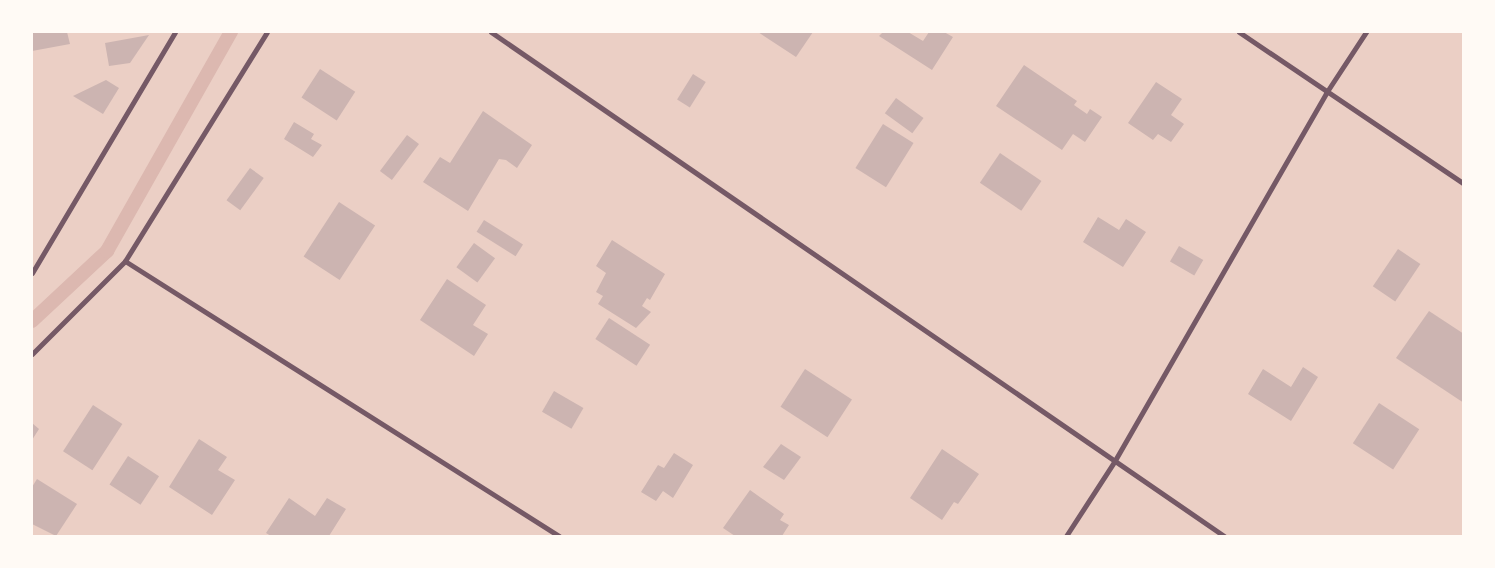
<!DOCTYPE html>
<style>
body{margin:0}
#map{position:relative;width:1495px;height:568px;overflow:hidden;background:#f7e1d7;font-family:"Work Sans",sans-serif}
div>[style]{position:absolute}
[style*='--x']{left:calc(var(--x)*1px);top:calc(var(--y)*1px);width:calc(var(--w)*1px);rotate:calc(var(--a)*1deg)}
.green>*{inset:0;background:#ebcfc5;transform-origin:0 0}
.stream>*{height:14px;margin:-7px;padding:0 7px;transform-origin:7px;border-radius:7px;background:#dcb8b0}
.building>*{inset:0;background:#ccb4b1;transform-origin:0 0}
.service>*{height:5px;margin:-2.5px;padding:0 2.5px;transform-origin:2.5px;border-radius:2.5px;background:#755966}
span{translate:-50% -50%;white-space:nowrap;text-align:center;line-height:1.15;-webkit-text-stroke:7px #fffaf5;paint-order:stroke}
.frame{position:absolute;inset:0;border:33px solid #fffaf5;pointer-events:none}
</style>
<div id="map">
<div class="green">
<div style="left:32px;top:32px;width:1431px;height:504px"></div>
</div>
<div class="stream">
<div style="--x:32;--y:321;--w:103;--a:-43"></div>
<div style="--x:107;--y:251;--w:252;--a:-60.5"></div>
</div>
<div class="building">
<div style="clip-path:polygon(32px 32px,67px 32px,70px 44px,32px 51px)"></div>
<div style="clip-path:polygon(758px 32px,813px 32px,796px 57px)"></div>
<div style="clip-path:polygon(883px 32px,908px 32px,923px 41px,929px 32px,944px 32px,953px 37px,932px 70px,879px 36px)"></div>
<div style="clip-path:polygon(149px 35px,130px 63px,109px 66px,105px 43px)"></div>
<div style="clip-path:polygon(1024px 65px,1077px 101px,1074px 105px,1087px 114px,1090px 109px,1102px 117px,1085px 142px,1073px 134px,1062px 150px,996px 106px)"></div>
<div style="left:320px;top:69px;width:42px;height:34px;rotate:33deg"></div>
<div style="left:693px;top:74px;width:15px;height:30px;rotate:32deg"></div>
<div style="clip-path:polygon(106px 80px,119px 88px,103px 114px,73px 96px)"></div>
<div style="clip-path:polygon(1156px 82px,1182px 99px,1171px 115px,1184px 124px,1171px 142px,1158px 134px,1153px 140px,1128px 123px)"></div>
<div style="left:896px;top:98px;width:34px;height:19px;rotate:36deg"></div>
<div style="clip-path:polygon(483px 111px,532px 145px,517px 168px,506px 160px,499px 159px,468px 211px,423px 182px,440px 157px,450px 163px)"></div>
<div style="clip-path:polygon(294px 122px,314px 134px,311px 139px,322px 145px,313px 157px,284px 139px)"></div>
<div style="left:883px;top:124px;width:36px;height:52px;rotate:32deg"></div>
<div style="left:407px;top:135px;width:15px;height:45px;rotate:37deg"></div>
<div style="left:1000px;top:153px;width:50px;height:36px;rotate:34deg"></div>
<div style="left:250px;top:168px;width:17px;height:40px;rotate:36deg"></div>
<div style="left:339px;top:202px;width:43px;height:65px;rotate:33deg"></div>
<div style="clip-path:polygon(1098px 217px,1119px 230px,1126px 219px,1146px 232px,1123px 267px,1083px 242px)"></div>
<div style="left:484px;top:220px;width:46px;height:14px;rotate:32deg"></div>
<div style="clip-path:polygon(612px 240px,665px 274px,650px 300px,647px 298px,642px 306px,651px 312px,636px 328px,598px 304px,603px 296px,596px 292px,606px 273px,596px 266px)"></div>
<div style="left:474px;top:243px;width:26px;height:30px;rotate:36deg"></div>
<div style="left:1179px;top:246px;width:28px;height:18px;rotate:30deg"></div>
<div style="left:1398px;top:249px;width:27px;height:45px;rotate:34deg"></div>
<div style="clip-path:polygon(447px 279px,486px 305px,473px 325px,488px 334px,474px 356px,420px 320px)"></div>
<div style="clip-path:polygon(1429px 311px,1464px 334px,1464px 403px,1396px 358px)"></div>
<div style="left:609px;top:318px;width:49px;height:25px;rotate:33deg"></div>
<div style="clip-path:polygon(1303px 367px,1318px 377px,1291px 421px,1248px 394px,1263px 369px,1291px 387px)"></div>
<div style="left:805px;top:369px;width:56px;height:45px;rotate:33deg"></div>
<div style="left:554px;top:391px;width:34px;height:24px;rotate:30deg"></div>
<div style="left:1379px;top:403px;width:48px;height:48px;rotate:33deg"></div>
<div style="left:93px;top:405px;width:35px;height:55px;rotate:33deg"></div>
<div style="clip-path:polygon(32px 423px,39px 429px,32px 440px)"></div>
<div style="clip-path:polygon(199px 439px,227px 457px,218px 470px,235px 480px,212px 515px,169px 487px)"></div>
<div style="clip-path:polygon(781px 444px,801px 457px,784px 480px,763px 467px)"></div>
<div style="clip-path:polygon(942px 449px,979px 474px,958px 504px,954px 502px,942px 520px,910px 498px)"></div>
<div style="clip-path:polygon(674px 453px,693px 465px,673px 498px,663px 491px,656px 501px,641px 492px,658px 465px,664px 468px)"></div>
<div style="left:128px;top:456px;width:37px;height:34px;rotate:33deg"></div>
<div style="clip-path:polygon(37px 479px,77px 504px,56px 536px,32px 524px,32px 487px)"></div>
<div style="clip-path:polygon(750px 490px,784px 514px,780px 520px,789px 525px,782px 536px,735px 536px,723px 528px)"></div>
<div style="clip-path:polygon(289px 498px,315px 516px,327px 498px,346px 509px,329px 536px,271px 536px,266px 533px)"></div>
</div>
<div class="service">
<div style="--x:491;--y:32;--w:890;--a:34.51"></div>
<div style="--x:1239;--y:32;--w:272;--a:34"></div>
<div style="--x:125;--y:261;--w:514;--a:32.36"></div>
<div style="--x:32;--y:273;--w:280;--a:-59.3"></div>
<div style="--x:32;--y:354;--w:132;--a:-45"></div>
<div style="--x:125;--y:261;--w:269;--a:-58.2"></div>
<div style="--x:1066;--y:536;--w:88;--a:-57"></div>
<div style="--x:1114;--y:462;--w:426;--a:-60.1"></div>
<div style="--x:1326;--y:93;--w:73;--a:-56.7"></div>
</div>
<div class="frame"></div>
</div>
